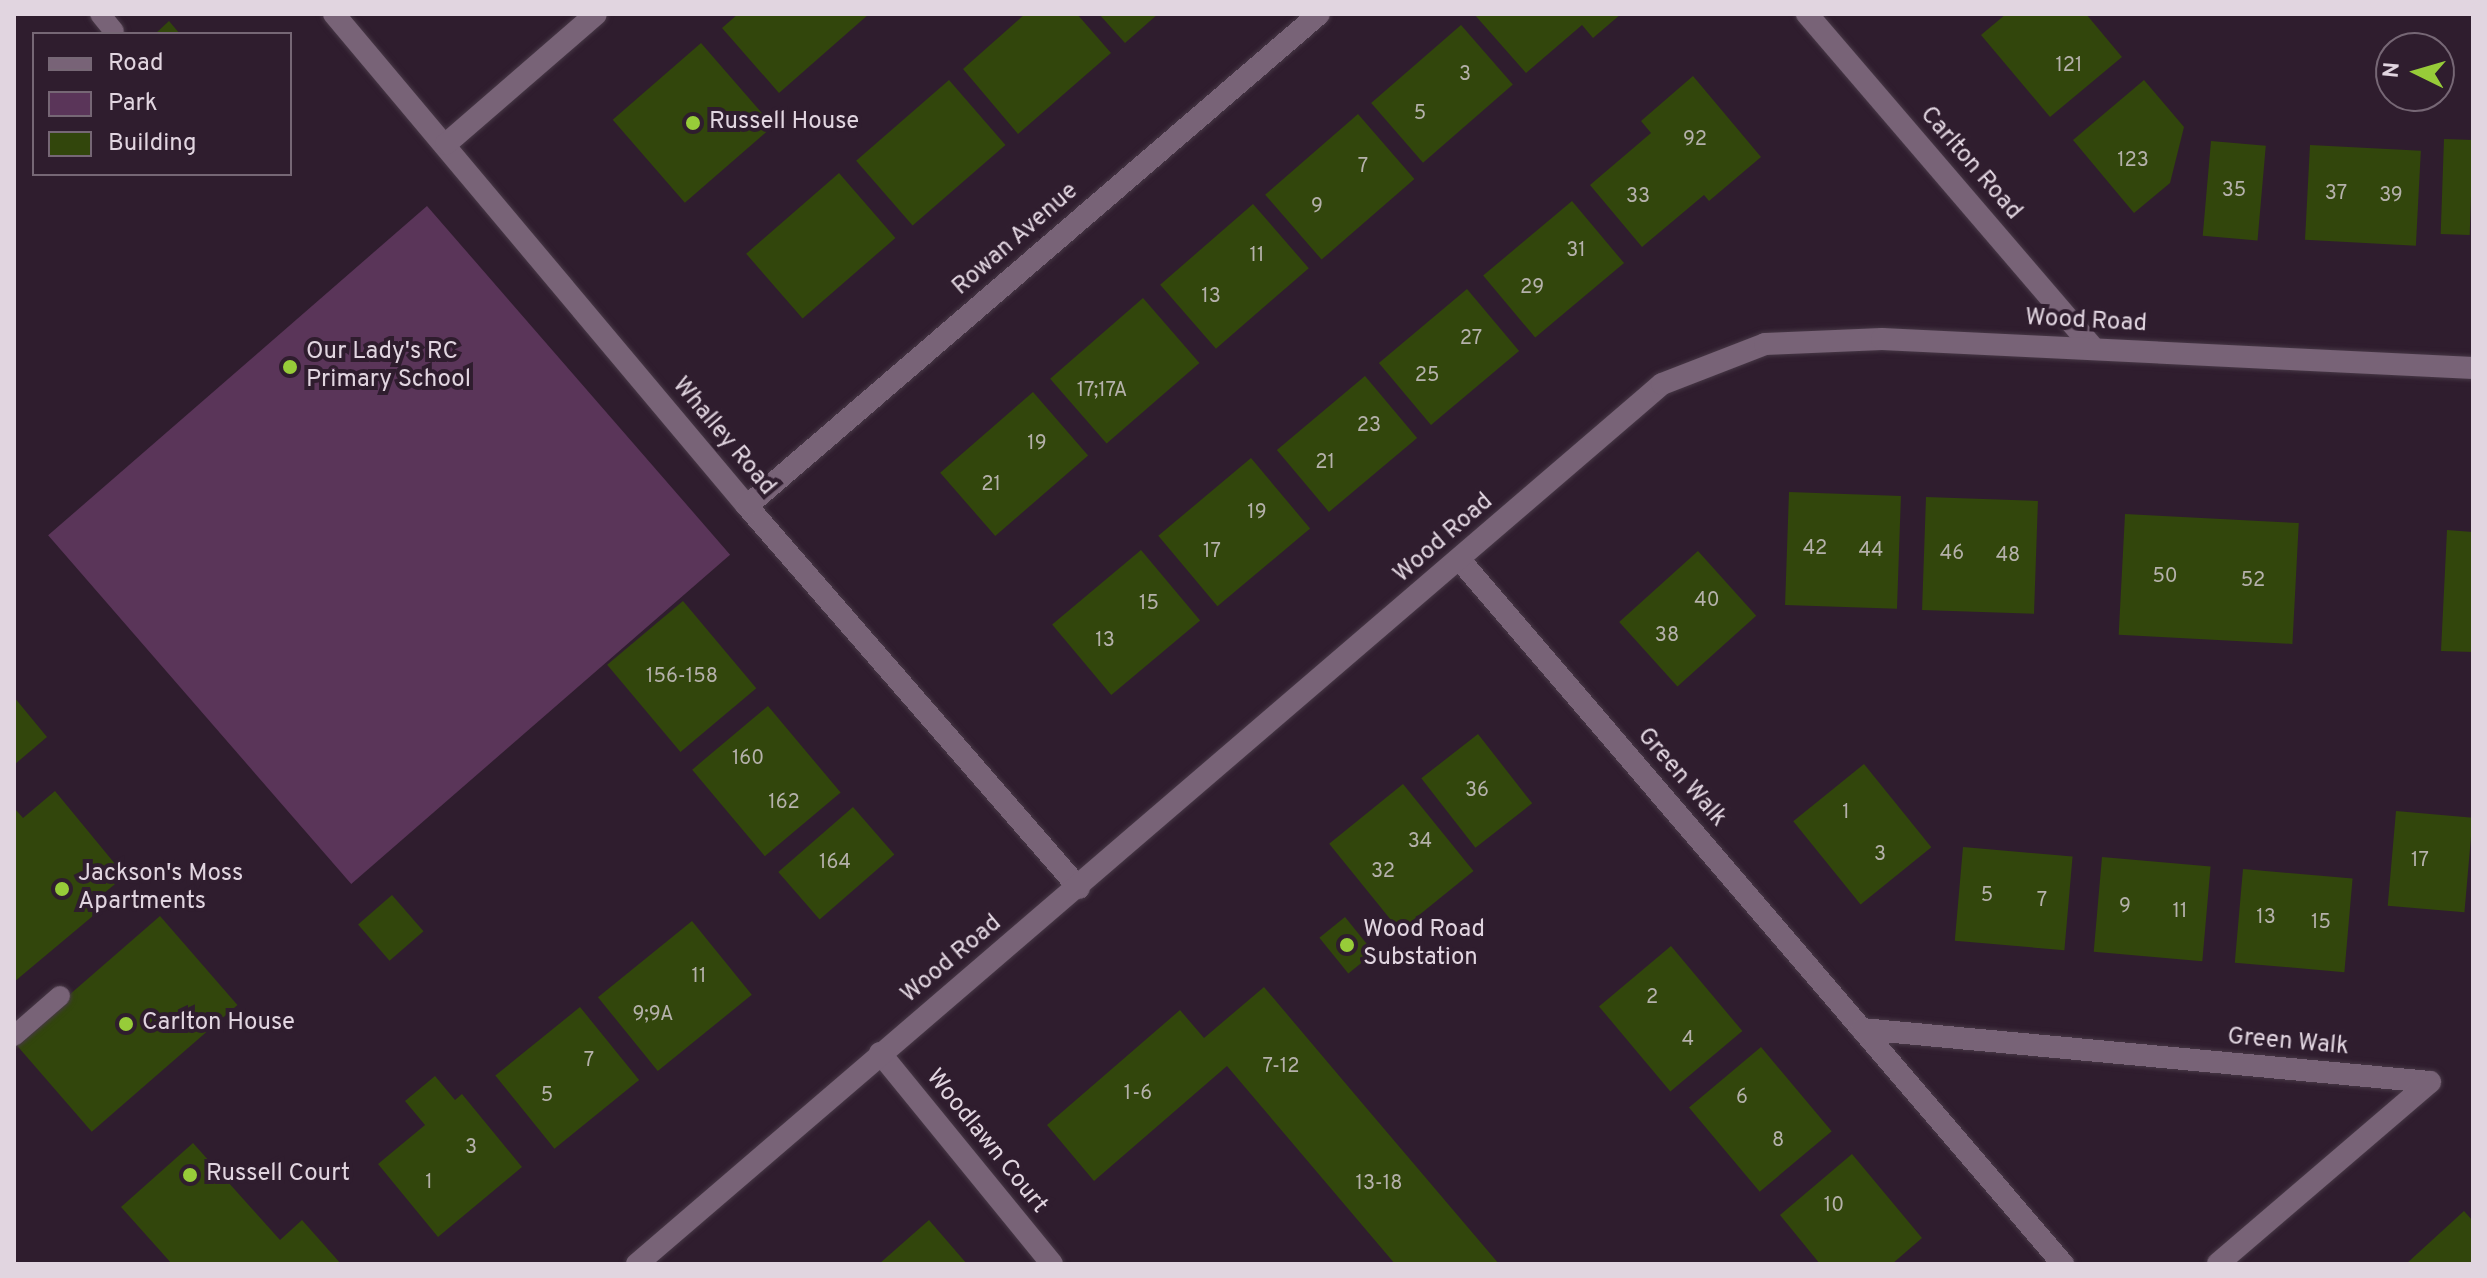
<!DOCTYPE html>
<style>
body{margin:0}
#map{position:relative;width:2487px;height:1278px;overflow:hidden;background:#2f1d2e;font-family:Overpass,sans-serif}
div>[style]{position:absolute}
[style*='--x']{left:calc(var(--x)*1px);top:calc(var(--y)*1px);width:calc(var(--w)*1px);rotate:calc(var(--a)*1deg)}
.green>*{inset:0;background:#5a3559;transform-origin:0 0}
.building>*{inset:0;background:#32460c;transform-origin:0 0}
.roads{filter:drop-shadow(0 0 2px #473846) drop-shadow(0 0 2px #473846)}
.service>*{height:20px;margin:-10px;padding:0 10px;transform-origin:10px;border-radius:10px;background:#786377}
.minor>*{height:22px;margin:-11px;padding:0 11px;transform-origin:11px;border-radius:11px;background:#786377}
.dots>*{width:22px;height:22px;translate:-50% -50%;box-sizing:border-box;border:4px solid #2f1d2e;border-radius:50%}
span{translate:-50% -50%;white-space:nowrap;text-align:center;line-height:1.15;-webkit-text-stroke:8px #2f1d2e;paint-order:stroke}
.number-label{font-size:20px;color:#b5b1ab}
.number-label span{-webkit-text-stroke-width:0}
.poi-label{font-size:24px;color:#e1d5e0}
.left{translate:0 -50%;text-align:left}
.street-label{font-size:24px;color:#e1d5e0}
.frame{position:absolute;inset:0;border:16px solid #e1d5e0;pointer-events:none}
.legend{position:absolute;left:32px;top:32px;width:260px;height:144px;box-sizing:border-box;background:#2f1d2e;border:2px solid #766775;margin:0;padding:10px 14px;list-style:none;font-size:24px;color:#e1d5e0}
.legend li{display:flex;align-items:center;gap:16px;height:40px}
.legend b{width:40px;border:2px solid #766775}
.north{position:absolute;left:2375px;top:32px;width:80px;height:80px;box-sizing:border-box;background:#2f1d2e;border:2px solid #766775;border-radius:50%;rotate:275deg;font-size:22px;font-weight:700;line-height:32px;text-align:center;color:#e1d5e0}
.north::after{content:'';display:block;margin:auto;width:28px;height:36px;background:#97cc39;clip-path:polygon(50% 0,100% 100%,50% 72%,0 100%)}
</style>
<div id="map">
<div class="green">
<div style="left:427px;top:206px;width:462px;height:502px;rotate:49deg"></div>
</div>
<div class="building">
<div style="clip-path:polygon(738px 14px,869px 14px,779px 93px,722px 28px)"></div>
<div style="clip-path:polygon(1025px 14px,1077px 14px,1111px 53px,1018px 134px,963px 69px)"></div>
<div style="clip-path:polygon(1099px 14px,1158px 14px,1125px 43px)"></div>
<div style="clip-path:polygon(1474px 14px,1621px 14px,1593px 38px,1582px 25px,1526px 73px)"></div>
<div style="clip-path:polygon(2006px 14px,2086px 14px,2122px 57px,2050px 117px,1981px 35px)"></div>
<div style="clip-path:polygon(169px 21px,180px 34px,155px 34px)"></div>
<div style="left:1461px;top:25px;width:79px;height:119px;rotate:49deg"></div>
<div style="left:701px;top:43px;width:110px;height:117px;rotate:49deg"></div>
<div style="clip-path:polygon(1693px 76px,1761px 157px,1709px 201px,1704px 195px,1642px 247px,1590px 185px,1651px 133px,1641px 121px)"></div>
<div style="left:949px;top:80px;width:86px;height:123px;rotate:49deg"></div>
<div style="clip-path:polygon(2144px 80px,2184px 127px,2170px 183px,2134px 213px,2073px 140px)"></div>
<div style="left:1358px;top:114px;width:86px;height:123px;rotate:49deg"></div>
<div style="left:2444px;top:139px;width:29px;height:95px;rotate:2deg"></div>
<div style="left:2211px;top:141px;width:55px;height:95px;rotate:5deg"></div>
<div style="left:2310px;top:145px;width:111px;height:95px;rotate:3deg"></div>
<div style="left:839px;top:173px;width:86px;height:123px;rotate:49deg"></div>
<div style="left:1572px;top:201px;width:81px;height:116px;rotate:50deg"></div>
<div style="left:1253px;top:204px;width:85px;height:123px;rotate:49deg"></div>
<div style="left:1467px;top:289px;width:81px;height:115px;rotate:50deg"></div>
<div style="left:1143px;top:298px;width:86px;height:123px;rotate:49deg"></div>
<div style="left:1365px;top:376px;width:81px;height:115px;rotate:50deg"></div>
<div style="left:1033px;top:392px;width:84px;height:123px;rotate:49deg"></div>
<div style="left:1251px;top:458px;width:92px;height:121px;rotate:50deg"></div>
<div style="left:1789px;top:492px;width:112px;height:113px;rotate:2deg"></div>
<div style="left:1926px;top:497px;width:112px;height:113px;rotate:2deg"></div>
<div style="left:2125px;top:514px;width:174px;height:121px;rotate:3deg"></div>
<div style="clip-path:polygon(2447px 530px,2473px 532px,2473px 652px,2441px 651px)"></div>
<div style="left:1141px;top:550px;width:92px;height:116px;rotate:50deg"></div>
<div style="left:1698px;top:551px;width:87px;height:106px;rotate:48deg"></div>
<div style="left:683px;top:601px;width:114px;height:99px;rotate:50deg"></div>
<div style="clip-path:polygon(14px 697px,47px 737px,14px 765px)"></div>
<div style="left:768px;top:706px;width:113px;height:99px;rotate:50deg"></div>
<div style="left:1478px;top:734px;width:88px;height:72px;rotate:52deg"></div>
<div style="left:1864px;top:764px;width:107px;height:91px;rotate:51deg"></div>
<div style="left:1403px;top:784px;width:112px;height:95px;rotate:51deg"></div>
<div style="clip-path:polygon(55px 791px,125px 876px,93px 902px,100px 910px,14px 982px,14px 812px,16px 810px,23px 818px)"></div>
<div style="left:853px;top:807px;width:63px;height:99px;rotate:49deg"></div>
<div style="left:2396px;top:811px;width:77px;height:95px;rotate:5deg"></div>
<div style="left:1963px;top:847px;width:110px;height:94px;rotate:5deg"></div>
<div style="left:2102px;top:857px;width:109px;height:95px;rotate:5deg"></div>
<div style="left:2243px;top:869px;width:110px;height:94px;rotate:5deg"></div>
<div style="left:392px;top:895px;width:48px;height:45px;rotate:49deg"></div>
<div style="left:160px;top:916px;width:118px;height:193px;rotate:49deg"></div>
<div style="left:1345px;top:917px;width:46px;height:33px;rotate:51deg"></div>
<div style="left:692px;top:921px;width:95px;height:121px;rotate:51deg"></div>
<div style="left:1671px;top:946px;width:111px;height:94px;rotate:50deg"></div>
<div style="clip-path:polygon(1264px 987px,1363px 1104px,1499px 1264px,1395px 1264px,1227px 1066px,1094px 1181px,1047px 1125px,1180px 1010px,1204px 1038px)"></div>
<div style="left:580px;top:1007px;width:94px;height:109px;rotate:51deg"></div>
<div style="left:1761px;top:1047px;width:110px;height:94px;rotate:50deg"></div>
<div style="clip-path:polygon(435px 1076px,455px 1100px,462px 1094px,522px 1167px,438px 1237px,378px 1164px,425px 1125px,405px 1101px)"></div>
<div style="clip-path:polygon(193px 1143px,280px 1240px,302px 1220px,341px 1264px,172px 1264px,121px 1207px)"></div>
<div style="clip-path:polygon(1852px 1154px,1922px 1238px,1892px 1264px,1820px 1264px,1780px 1215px)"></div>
<div style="clip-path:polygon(2464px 1211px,2473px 1221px,2473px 1264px,2406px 1264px)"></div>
<div style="clip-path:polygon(929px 1220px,967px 1264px,879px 1264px)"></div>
</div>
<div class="roads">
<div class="service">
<div style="--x:100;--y:14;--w:22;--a:51"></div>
<div style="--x:14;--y:1036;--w:61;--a:-41"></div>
</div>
<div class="minor">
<div style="--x:334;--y:14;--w:642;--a:49.99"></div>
<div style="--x:747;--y:506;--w:506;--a:49.01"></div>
<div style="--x:1807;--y:14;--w:440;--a:49.4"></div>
<div style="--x:446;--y:144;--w:198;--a:-40.9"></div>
<div style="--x:747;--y:506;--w:754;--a:-40.7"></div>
<div style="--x:1460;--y:560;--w:927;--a:49.42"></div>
<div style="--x:1862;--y:1029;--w:570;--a:5.33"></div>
<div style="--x:2430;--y:1082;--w:279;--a:139.4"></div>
<div style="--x:880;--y:1053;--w:272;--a:50.8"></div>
<div style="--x:637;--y:1264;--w:1351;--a:-40.65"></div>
<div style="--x:1662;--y:384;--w:110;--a:-21.2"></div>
<div style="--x:1765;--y:344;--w:117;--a:-2.4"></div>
<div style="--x:1882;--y:339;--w:592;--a:2.81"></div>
</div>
</div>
<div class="dots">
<div style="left:693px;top:123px;background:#97cc39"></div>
<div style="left:290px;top:367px;background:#97cc39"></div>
<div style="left:62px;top:889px;background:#97cc39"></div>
<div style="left:1347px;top:945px;background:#97cc39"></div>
<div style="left:126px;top:1024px;background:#97cc39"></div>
<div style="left:190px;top:1175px;background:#97cc39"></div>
</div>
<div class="number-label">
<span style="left:2069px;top:66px">121</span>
<span style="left:1465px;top:75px">3</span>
<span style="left:1420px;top:114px">5</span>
<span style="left:1695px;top:140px">92</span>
<span style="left:2133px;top:161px">123</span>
<span style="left:1363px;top:167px">7</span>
<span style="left:2234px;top:191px">35</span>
<span style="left:2336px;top:194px">37</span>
<span style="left:2391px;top:196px">39</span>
<span style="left:1638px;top:197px">33</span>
<span style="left:1317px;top:207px">9</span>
<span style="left:1576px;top:251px">31</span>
<span style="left:1257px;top:256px">11</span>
<span style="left:1532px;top:288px">29</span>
<span style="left:1211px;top:297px">13</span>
<span style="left:1471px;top:339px">27</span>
<span style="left:1427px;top:376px">25</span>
<span style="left:1102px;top:391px">17;17A</span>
<span style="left:1369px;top:426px">23</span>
<span style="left:1037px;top:444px">19</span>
<span style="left:1325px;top:463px">21</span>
<span style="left:991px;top:485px">21</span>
<span style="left:1257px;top:513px">19</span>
<span style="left:1815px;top:549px">42</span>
<span style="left:1871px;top:551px">44</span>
<span style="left:1212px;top:552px">17</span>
<span style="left:1952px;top:554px">46</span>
<span style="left:2008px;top:556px">48</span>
<span style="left:2165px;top:577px">50</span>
<span style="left:2253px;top:581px">52</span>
<span style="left:1707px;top:601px">40</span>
<span style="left:1149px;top:604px">15</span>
<span style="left:1667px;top:636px">38</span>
<span style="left:1105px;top:641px">13</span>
<span style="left:682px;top:677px">156-158</span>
<span style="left:748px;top:759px">160</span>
<span style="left:1477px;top:791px">36</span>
<span style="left:784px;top:803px">162</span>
<span style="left:1846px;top:813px">1</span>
<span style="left:1420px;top:842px">34</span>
<span style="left:1880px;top:855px">3</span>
<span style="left:2420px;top:861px">17</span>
<span style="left:835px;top:863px">164</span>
<span style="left:1383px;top:872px">32</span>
<span style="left:1987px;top:896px">5</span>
<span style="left:2042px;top:901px">7</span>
<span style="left:2125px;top:907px">9</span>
<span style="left:2180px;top:912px">11</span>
<span style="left:2266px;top:918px">13</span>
<span style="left:2321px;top:923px">15</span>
<span style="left:699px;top:977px">11</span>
<span style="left:1652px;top:998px">2</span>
<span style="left:653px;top:1015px">9;9A</span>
<span style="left:1688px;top:1040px">4</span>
<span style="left:589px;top:1061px">7</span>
<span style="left:1281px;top:1067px">7-12</span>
<span style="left:1138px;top:1094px">1-6</span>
<span style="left:547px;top:1096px">5</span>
<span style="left:1742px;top:1098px">6</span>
<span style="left:1778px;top:1141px">8</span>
<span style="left:471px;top:1148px">3</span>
<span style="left:429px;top:1183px">1</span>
<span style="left:1379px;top:1184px">13-18</span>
<span style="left:1834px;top:1206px">10</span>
</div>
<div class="poi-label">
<span class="left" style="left:709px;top:123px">Russell House</span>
<span class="left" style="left:306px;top:367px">Our Lady's RC<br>Primary School</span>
<span class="left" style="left:78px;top:889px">Jackson's Moss<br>Apartments</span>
<span class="left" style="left:1363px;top:945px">Wood Road<br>Substation</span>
<span class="left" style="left:142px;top:1024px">Carlton House</span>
<span class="left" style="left:206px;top:1175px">Russell Court</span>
</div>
<div class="street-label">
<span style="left:1970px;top:164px;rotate:49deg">Carlton Road</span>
<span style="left:1016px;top:240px;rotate:-41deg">Rowan Avenue</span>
<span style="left:2086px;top:322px;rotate:3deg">Wood Road</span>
<span style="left:723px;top:437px;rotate:50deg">Whalley Road</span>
<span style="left:1444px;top:539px;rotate:-41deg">Wood Road</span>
<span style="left:1681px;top:778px;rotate:49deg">Green Walk</span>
<span style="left:952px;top:960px;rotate:-40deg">Wood Road</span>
<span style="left:2288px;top:1043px;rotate:5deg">Green Walk</span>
<span style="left:986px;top:1142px;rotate:51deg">Woodlawn Court</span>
</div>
<div class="frame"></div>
<ul class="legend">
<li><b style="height:10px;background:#786377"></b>Road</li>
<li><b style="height:22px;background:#5a3559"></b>Park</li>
<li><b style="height:22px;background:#32460c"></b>Building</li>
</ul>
<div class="north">N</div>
</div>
